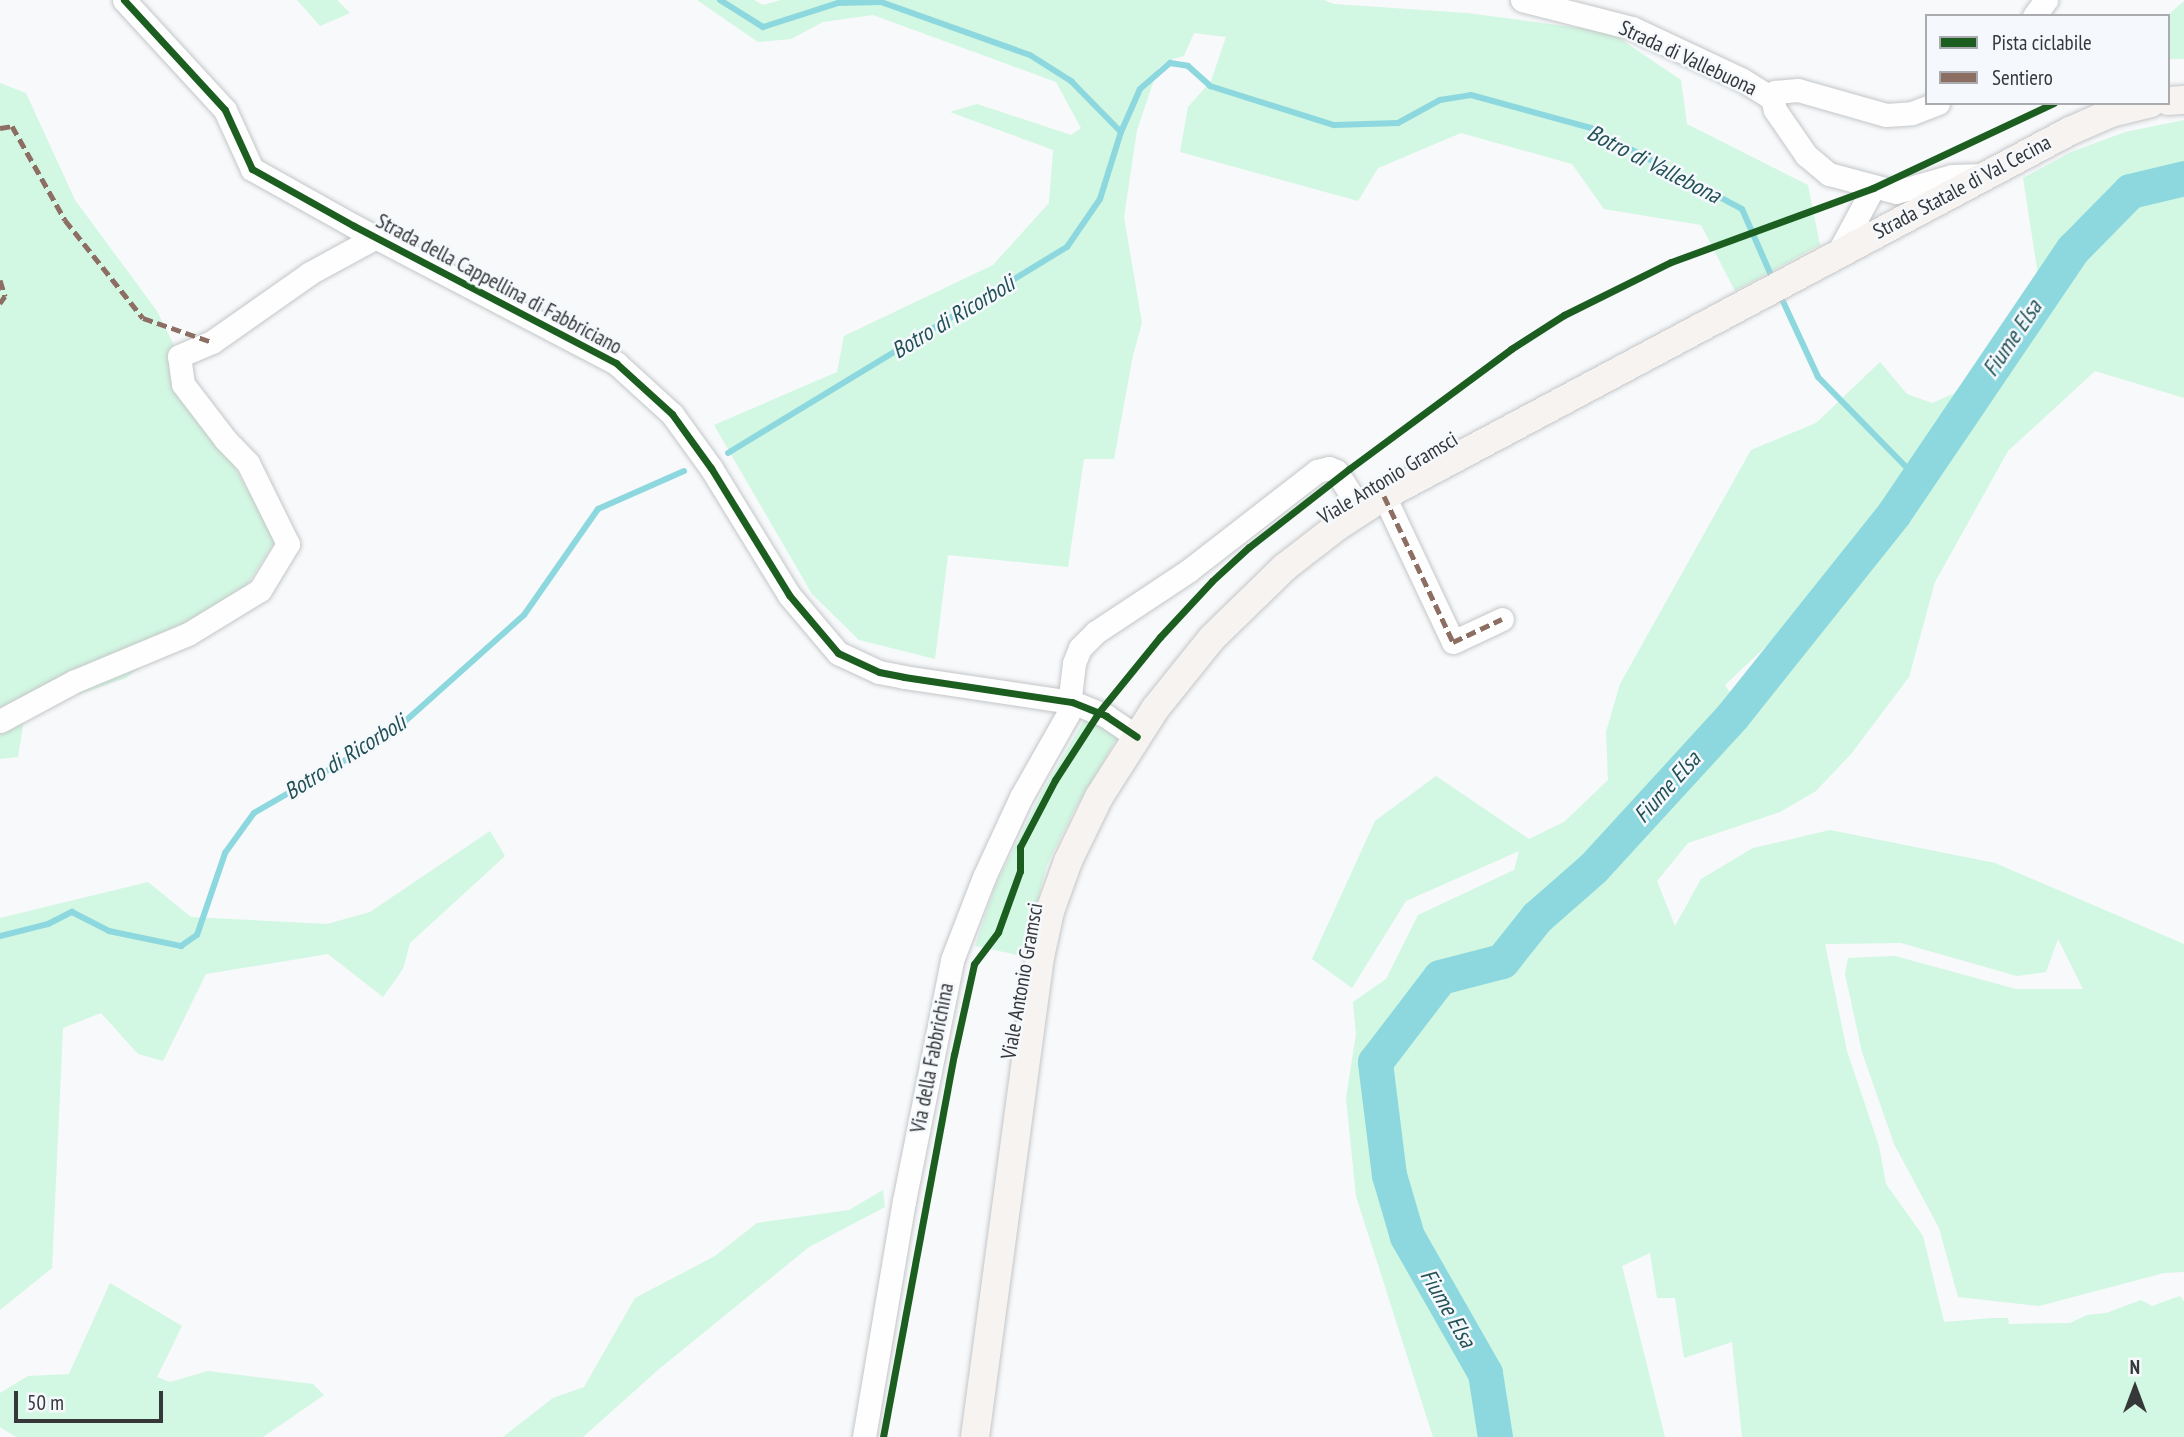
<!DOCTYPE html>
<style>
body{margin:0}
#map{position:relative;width:2184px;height:1437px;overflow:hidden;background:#f7f9fb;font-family:"PT Sans Narrow",sans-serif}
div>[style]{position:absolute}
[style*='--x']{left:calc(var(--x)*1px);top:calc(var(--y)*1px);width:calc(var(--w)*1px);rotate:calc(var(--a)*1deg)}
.green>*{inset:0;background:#d2f7e2}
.stream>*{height:6px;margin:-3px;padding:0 3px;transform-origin:3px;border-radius:3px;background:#8dd8df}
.river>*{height:35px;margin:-17.5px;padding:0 17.5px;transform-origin:17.5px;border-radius:17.5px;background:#8dd8df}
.roads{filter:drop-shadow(0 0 2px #c4c6c8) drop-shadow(0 0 2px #c4c6c8)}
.minor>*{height:23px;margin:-11.5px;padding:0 11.5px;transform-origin:11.5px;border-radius:11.5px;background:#fefefe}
.major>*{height:28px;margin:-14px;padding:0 14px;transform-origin:14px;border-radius:14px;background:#f7f3f1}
.quiet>*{height:5px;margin-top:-2.5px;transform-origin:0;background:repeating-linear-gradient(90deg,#8d6e63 0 10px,transparent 0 15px)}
.cycleway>*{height:7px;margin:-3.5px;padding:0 3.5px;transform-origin:3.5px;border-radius:3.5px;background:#1b5e20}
span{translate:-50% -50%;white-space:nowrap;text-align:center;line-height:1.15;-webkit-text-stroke:5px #f5f9fd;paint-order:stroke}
.street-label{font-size:21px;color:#363738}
.water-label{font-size:23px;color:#225155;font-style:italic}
.legend{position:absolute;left:1925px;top:14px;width:245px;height:91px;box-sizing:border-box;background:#f5f9fd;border:2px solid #a9abae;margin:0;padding:9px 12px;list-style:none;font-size:21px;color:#363738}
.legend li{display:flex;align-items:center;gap:14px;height:35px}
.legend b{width:35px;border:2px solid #a9abae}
.north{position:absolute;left:2100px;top:1353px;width:70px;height:70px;-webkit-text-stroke:5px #f5f9fd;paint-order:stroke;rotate:0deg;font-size:19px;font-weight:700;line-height:28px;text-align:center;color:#363738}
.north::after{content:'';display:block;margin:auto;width:24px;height:32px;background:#363738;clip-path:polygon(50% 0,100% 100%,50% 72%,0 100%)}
.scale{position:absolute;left:14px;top:1391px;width:149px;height:32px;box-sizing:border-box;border:4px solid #363738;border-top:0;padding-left:9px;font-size:21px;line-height:24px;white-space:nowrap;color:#363738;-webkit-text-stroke:5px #f5f9fd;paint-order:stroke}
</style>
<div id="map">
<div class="green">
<div style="clip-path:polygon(297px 0,337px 0,350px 13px,320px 26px)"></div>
<div style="clip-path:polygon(697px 0,754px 0,763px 5px,781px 0,1324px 0,1334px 4px,1467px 13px,1610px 32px,1681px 80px,1687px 124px,1808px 185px,1820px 245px,1735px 291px,1701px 225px,1604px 209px,1572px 164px,1461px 133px,1378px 168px,1358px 201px,1180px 152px,1188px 107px,1211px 81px,1226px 37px,1194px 33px,1184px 56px,1169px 60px,1158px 68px,1137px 130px,1124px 217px,1142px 323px,1133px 355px,1114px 459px,1084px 459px,1068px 567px,948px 555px,935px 659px,859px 640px,812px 594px,714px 425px,837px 372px,844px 336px,993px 265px,1049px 203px,1053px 150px,950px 112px,977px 104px,1071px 135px,1081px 128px,1056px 82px,873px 15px,823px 22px,791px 39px,758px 42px)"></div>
<div style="clip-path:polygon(2184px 1px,2184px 59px,2168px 59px,2167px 16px)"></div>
<div style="clip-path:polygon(0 83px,26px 93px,75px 200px,157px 311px,232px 462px,276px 541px,245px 588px,126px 678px,80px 694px,28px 695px,18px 757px,0 759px)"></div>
<div style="clip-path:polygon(evenodd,2184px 120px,2184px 398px,2095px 371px,2008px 451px,1935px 582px,1909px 677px,1851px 754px,1816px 791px,1780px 812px,1688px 843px,1657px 881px,1675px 926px,1701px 879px,1753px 848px,1830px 830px,1995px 863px,2184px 944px,2184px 1272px,2164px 1273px,2039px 1306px,1958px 1297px,1939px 1228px,1894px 1144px,1862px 1052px,1845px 974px,1848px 958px,1895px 956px,2016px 989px,2083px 989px,2058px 939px,2046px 972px,2017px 976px,1901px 943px,1825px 944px,1847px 1051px,1879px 1146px,1886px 1184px,1923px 1236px,1944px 1322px,1992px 1318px,2008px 1318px,2009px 1324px,2070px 1323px,2087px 1315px,2106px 1313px,2141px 1300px,2152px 1306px,2180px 1296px,2184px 1301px,2184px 1437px,1742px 1437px,1732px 1342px,1684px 1358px,1675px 1298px,1657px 1298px,1650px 1253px,1622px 1266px,1665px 1437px,1433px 1437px,1356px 1196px,1346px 1098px,1356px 1034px,1353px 1002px,1386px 979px,1418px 915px,1514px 870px,1519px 851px,1406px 901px,1352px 988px,1312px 959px,1375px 821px,1436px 776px,1529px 839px,1564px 822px,1608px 780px,1606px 732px,1620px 684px,1751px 450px,1816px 423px,1880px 362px,1907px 394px,1932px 403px,1953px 394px,1968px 379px,2038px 275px,2023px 178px,2071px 152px,2125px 132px,2184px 120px,1838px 578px,1847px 587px,1742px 710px,1725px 685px,1838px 578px)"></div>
<div style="clip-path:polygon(1086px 717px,1119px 735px,1075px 809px,1047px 865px,1023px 956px,975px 946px,995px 886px,1042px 792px)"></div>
<div style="clip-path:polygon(490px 831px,505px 856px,410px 943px,403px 969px,383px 997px,328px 954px,206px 974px,163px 1061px,138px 1054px,101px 1013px,63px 1028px,52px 1268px,0 1310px,0 918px,148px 882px,191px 917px,327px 924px,370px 912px)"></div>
<div style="clip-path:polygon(883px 1190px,885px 1207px,809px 1247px,659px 1369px,583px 1437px,503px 1437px,553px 1398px,584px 1387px,635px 1298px,715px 1256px,757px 1223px,849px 1210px)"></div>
<div style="clip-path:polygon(110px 1283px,182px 1326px,157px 1377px,170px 1382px,208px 1371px,313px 1384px,324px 1395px,263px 1437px,16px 1437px,0 1427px,0 1393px,28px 1376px,69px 1374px)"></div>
</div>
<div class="stream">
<div style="--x:720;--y:0;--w:51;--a:32.1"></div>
<div style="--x:763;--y:27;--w:79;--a:-17.7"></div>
<div style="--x:838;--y:3;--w:43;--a:-1.3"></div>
<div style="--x:881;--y:2;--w:158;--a:19.6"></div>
<div style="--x:1030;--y:55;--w:49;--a:32.4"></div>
<div style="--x:1071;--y:81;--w:71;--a:45.6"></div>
<div style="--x:1121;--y:132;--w:47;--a:-66.2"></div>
<div style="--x:1140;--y:89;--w:40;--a:-41"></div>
<div style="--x:1170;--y:63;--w:18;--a:9"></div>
<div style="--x:1188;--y:66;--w:30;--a:42"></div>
<div style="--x:1210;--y:86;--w:130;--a:17.5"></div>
<div style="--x:1334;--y:125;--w:64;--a:-1.8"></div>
<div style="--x:1398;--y:123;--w:48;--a:-28.7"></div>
<div style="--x:1440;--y:100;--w:31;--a:-9"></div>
<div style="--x:1471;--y:95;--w:124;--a:15.4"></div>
<div style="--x:1591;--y:128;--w:171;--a:28.2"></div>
<div style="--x:1742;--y:209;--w:80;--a:66.3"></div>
<div style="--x:1780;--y:295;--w:90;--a:65.1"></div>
<div style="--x:1818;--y:377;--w:141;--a:45.6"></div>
<div style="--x:728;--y:453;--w:397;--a:-31.3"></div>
<div style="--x:1067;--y:247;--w:58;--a:-55.5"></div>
<div style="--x:1100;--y:199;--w:70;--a:-72.6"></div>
<div style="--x:0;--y:936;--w:49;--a:-14"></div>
<div style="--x:48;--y:924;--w:27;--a:-27"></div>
<div style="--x:72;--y:912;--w:42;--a:27.2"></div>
<div style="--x:109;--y:931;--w:74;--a:11.8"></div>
<div style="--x:181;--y:946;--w:19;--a:-35"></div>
<div style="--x:197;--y:935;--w:87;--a:-71.1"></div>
<div style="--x:225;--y:853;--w:49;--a:-54.1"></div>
<div style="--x:254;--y:813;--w:160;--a:-30.1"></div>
<div style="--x:392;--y:733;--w:177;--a:-41.8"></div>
<div style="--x:524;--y:615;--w:129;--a:-55.1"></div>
<div style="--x:598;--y:509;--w:94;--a:-23.8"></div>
</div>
<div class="river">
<div style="--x:1495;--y:1437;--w:65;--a:-98.9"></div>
<div style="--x:1485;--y:1373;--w:158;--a:-119.7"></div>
<div style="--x:1407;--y:1236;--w:64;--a:-106.4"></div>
<div style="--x:1389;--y:1175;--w:114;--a:-97.1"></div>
<div style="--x:1375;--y:1062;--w:107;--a:-52.6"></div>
<div style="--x:1440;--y:977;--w:64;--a:-14.5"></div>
<div style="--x:1502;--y:961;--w:56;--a:-51.5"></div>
<div style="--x:1537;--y:917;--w:74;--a:-41.2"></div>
<div style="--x:1593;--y:868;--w:207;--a:-47.5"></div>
<div style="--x:1733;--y:715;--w:258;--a:-51.4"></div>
<div style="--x:1894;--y:513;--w:319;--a:-55.9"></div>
<div style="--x:2073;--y:249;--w:81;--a:-45.5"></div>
<div style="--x:2130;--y:191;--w:56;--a:-13.5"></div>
</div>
<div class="roads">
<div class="minor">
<div style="--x:124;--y:0;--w:149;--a:47.4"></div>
<div style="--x:225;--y:110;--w:65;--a:65.4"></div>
<div style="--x:252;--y:169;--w:117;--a:29.2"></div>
<div style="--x:354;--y:226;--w:296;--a:27.6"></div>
<div style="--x:616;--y:363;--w:76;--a:42.3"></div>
<div style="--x:672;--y:414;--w:67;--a:54.2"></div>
<div style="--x:711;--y:468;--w:149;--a:58.4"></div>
<div style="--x:789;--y:595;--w:76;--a:49.8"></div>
<div style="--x:838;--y:653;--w:45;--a:24.9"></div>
<div style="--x:879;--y:672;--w:25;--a:11"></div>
<div style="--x:904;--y:677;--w:170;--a:8.5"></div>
<div style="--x:1072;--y:702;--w:37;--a:22"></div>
<div style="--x:1106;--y:716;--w:37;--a:34"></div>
<div style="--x:1522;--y:0;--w:114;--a:14.3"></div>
<div style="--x:1632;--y:28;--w:120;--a:25.1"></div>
<div style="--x:1741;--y:79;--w:36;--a:32"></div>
<div style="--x:2034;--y:16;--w:20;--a:-53"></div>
<div style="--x:1772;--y:98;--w:12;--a:76"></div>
<div style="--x:1775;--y:110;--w:55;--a:55.4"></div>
<div style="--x:1806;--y:155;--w:30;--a:40"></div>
<div style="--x:1829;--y:174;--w:69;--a:15"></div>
<div style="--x:1896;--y:192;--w:58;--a:-15.9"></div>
<div style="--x:1952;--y:176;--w:31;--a:-2"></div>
<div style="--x:1772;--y:98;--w:7;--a:-63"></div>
<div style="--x:1775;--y:92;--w:23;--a:-5"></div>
<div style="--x:1798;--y:90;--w:91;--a:15.9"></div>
<div style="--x:1886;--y:115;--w:26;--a:-4"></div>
<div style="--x:1912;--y:113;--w:28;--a:-21"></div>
<div style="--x:1838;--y:253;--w:74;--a:-61.7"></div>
<div style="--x:1384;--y:496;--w:161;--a:64.7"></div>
<div style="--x:1453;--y:642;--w:54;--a:-25.1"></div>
<div style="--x:0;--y:721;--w:85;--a:-28.1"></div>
<div style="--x:75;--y:681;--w:122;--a:-22.6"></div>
<div style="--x:188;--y:634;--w:84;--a:-31.4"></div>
<div style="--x:260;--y:590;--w:54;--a:-58.7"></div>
<div style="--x:288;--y:544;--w:90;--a:-116.3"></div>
<div style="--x:248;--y:463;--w:33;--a:-134"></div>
<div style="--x:225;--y:439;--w:69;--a:-127.4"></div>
<div style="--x:183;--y:384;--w:28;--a:-98"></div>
<div style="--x:179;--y:356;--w:36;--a:-23"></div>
<div style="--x:212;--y:342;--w:120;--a:-35.1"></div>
<div style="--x:310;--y:273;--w:75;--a:-28.6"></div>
<div style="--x:864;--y:1437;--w:239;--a:-80.4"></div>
<div style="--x:904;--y:1201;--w:246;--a:-78.7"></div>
<div style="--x:952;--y:960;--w:89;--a:-68.9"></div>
<div style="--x:984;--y:877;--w:88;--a:-65.2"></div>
<div style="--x:1021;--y:797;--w:95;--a:-60.5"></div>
<div style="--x:1068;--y:714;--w:51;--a:-83.3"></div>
<div style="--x:1074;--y:663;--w:16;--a:-68"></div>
<div style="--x:1080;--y:648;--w:23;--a:-45"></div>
<div style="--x:1096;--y:632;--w:110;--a:-33.5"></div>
<div style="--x:1188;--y:571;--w:163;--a:-37.8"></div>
<div style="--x:1317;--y:471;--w:12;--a:-14"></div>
<div style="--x:1329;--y:468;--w:8;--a:23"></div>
<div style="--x:1336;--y:471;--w:46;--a:57.3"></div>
</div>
<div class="major">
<div style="--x:2168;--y:101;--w:16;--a:-4"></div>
<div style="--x:975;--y:1437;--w:484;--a:-82.3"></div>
<div style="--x:1040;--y:957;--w:47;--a:-77.7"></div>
<div style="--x:1050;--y:911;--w:53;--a:-70.2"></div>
<div style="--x:1068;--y:861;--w:71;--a:-64.2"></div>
<div style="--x:1099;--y:797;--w:104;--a:-57.5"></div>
<div style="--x:1155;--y:709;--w:91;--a:-51.2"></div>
<div style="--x:1212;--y:638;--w:102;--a:-44.2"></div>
<div style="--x:1285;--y:567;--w:67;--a:-37.7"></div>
<div style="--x:1338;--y:526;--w:55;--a:-33.1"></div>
<div style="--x:1384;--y:496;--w:777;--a:-28.02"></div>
<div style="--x:2070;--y:131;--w:45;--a:-23.7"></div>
<div style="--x:2111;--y:113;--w:41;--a:-14"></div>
</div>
</div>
<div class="quiet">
<div style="--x:0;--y:128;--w:12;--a:-9"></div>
<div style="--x:12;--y:126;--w:108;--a:60.6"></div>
<div style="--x:65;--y:220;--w:125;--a:51.5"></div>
<div style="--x:143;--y:318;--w:73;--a:19.2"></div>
<div style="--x:0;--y:280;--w:17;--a:73"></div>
<div style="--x:5;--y:296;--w:9;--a:126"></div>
<div style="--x:1384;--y:496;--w:161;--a:64.7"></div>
<div style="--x:1453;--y:642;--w:54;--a:-25.1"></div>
</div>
<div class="cycleway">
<div style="--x:124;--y:0;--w:149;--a:47.4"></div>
<div style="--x:225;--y:110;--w:65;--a:65.4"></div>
<div style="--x:252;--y:169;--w:117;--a:29.2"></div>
<div style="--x:354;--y:226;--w:296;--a:27.6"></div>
<div style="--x:616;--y:363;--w:76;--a:42.3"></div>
<div style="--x:672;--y:414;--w:67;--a:54.2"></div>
<div style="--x:711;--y:468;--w:149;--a:58.4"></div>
<div style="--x:789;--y:595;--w:76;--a:49.8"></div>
<div style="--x:838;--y:653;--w:45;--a:24.9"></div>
<div style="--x:879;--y:672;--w:25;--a:11"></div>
<div style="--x:904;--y:677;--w:170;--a:8.5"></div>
<div style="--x:1072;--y:702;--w:37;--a:22"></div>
<div style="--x:1106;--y:716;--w:37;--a:34"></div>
<div style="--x:883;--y:1437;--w:389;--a:-79.5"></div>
<div style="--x:954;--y:1055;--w:93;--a:-77.6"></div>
<div style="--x:974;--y:964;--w:40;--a:-53"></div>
<div style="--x:998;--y:932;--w:65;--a:-70.2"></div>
<div style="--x:1020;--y:871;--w:24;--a:-90"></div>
<div style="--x:1020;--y:847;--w:76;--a:-62.4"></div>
<div style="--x:1055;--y:780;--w:81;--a:-57.1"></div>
<div style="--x:1099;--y:712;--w:97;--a:-50.9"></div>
<div style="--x:1160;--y:637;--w:76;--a:-47.1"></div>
<div style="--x:1212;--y:581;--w:50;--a:-42.6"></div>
<div style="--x:1249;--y:547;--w:127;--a:-38"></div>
<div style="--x:1349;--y:469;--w:202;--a:-36.5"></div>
<div style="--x:1511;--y:349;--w:63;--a:-32.7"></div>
<div style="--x:1564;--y:315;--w:119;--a:-26.4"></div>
<div style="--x:1671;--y:262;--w:215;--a:-20.1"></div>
<div style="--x:1873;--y:188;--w:200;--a:-25.2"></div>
</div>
<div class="street-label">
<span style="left:1688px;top:58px;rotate:25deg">Strada di Vallebuona</span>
<span style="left:1962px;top:187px;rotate:-28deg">Strada Statale di Val Cecina</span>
<span style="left:499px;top:284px;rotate:28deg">Strada della Cappellina di Fabbriciano</span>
<span style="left:1388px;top:478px;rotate:-31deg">Viale Antonio Gramsci</span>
<span style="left:1022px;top:981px;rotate:-80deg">Viale Antonio Gramsci</span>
<span style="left:932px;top:1058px;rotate:-79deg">Via della Fabbrichina</span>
</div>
<div class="water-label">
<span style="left:1654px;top:164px;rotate:27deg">Botro di Vallebona</span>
<span style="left:953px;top:317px;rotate:-31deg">Botro di Ricorboli</span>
<span style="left:2012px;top:338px;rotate:-56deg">Fiume Elsa</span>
<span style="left:345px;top:757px;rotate:-32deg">Botro di Ricorboli</span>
<span style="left:1667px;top:787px;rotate:-48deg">Fiume Elsa</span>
<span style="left:1448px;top:1308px;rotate:60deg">Fiume Elsa</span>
</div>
<ul class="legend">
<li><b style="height:9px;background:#1b5e20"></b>Pista ciclabile</li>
<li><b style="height:9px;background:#8d6e63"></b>Sentiero</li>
</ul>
<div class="north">N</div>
<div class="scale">50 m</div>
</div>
